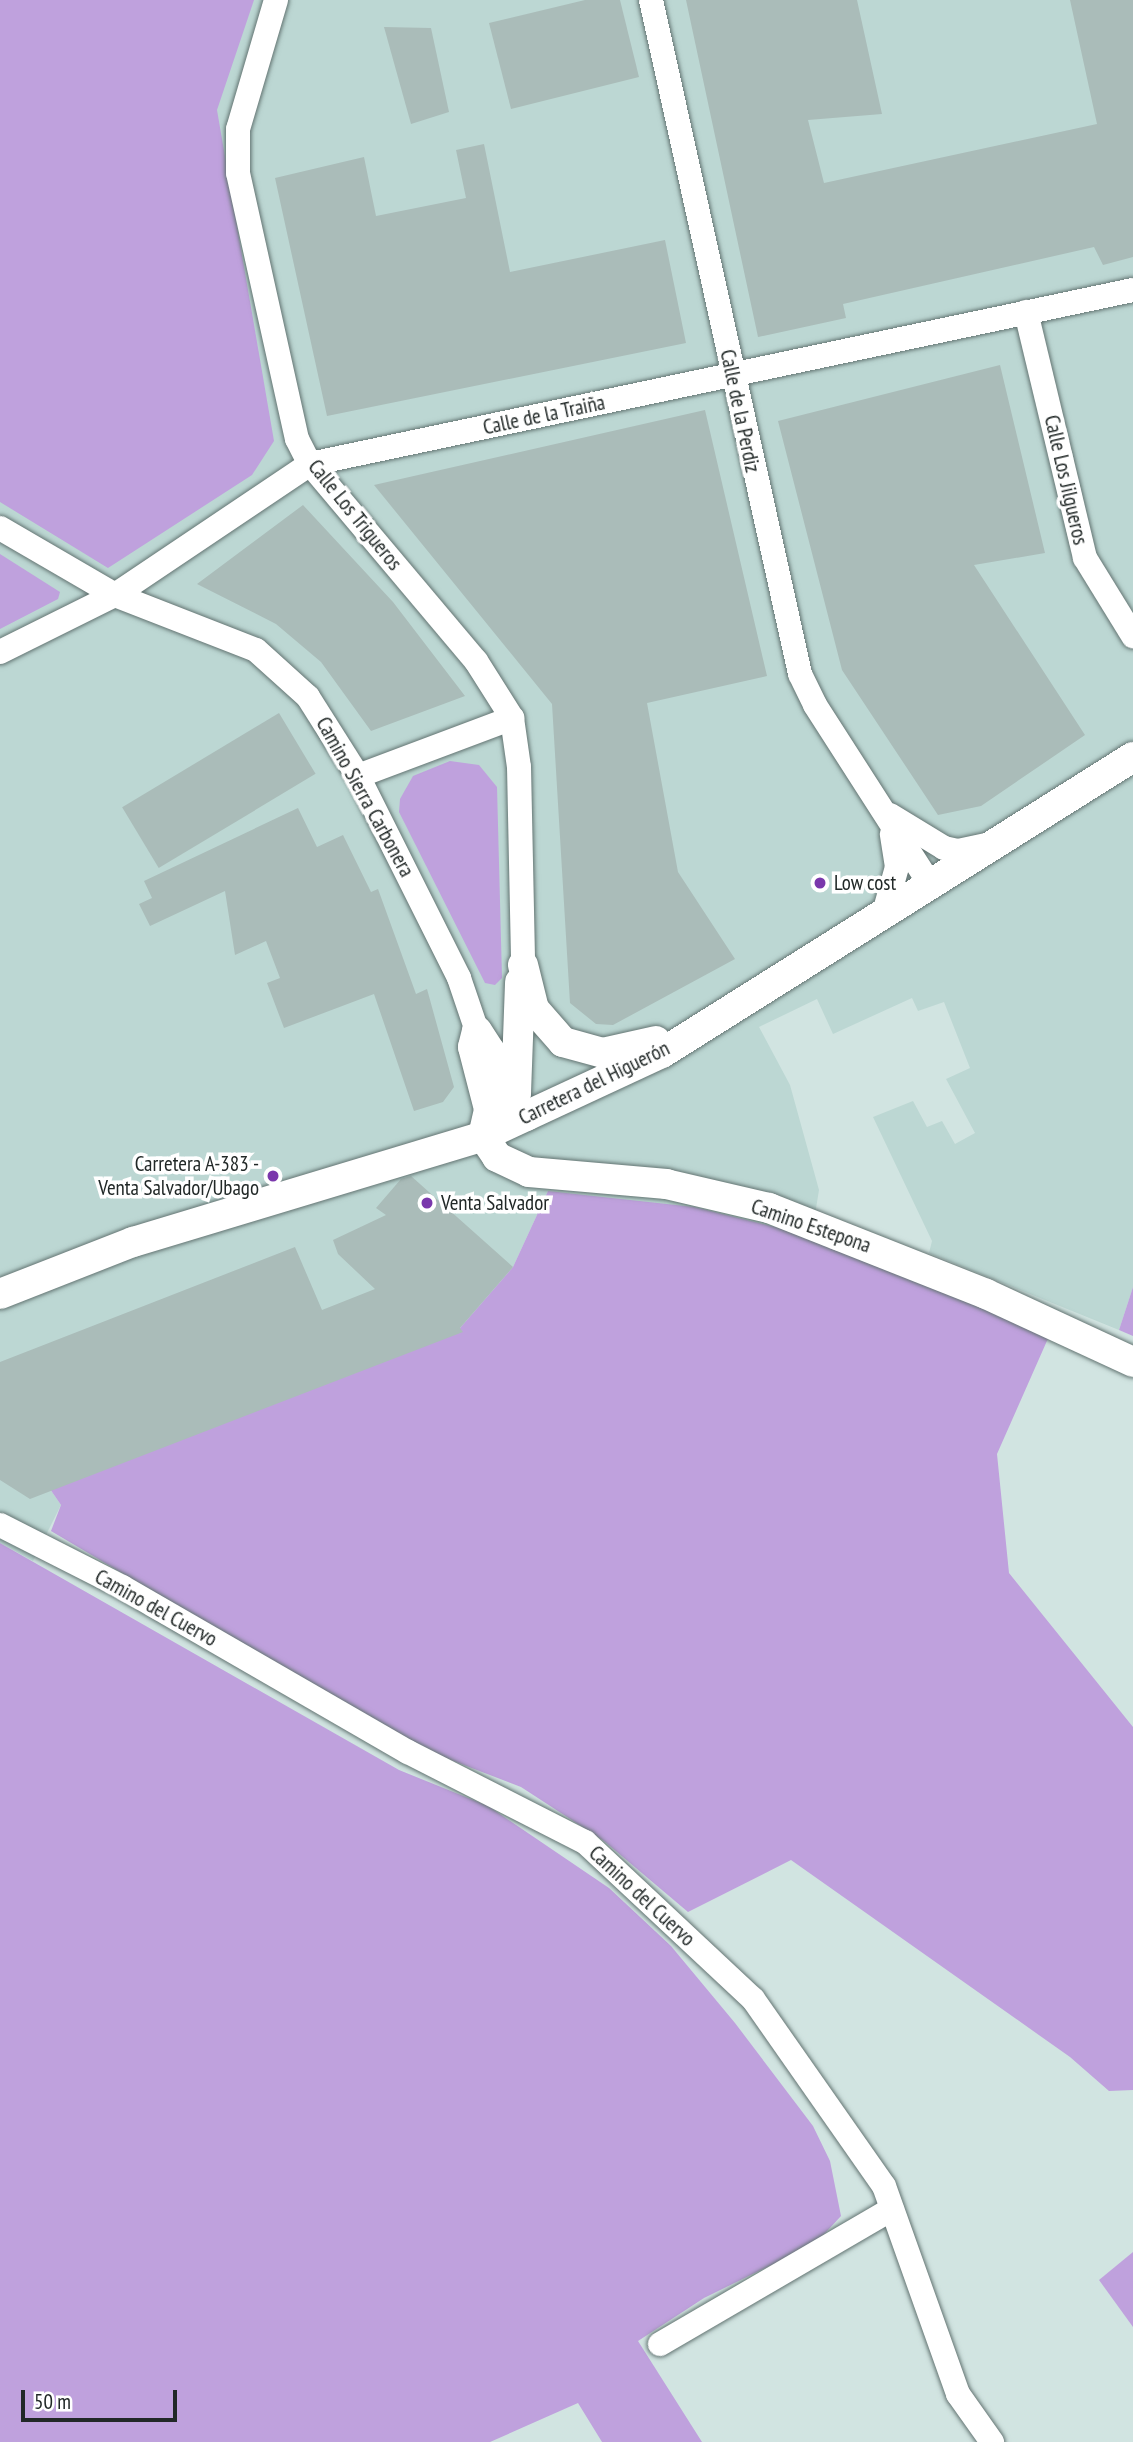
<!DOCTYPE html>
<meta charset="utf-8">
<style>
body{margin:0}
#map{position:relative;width:1133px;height:2442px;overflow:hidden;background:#d1e4e1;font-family:"PT Sans Narrow",sans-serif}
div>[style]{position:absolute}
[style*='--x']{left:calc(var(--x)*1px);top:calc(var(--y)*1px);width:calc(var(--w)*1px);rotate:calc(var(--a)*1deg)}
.built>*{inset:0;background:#bcd7d3}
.green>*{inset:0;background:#bfa1dd}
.building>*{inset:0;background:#aabcb9;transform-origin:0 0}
.roads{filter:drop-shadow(0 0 2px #637472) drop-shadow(0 0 2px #637472)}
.minor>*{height:24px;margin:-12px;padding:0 12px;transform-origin:12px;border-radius:12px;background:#fff}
.major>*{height:30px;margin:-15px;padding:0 15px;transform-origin:15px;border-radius:15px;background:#fff}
.dots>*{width:19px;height:19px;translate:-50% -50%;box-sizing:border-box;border:4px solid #fff;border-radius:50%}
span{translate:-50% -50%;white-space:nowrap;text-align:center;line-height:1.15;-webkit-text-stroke:7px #fff;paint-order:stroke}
.street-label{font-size:21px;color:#212827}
.poi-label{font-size:21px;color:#212827}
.left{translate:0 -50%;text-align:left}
.right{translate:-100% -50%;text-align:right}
.scale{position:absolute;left:21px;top:2390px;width:156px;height:32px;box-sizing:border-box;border:4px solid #212827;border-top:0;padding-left:9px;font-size:21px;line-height:24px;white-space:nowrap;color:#212827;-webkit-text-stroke:5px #fff;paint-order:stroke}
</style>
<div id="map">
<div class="built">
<div style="clip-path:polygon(0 0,1133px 0,1133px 1287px,1119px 1330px,929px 1253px,932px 1241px,873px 1117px,913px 1101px,927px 1127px,942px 1121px,955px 1144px,975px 1133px,946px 1079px,970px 1068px,944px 1002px,918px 1011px,912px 998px,833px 1034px,817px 999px,759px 1027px,790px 1085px,819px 1190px,811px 1239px,548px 1191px,513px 1267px,460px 1328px,463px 1332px,50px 1489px,61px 1505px,33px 1561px,0 1543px)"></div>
</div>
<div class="green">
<div style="clip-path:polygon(0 0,254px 0,217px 110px,274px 441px,252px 475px,108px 568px,0 502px)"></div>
<div style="clip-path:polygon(0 554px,60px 592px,58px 599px,0 629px)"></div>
<div style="clip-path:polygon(450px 761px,479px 765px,497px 787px,502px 978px,495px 985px,485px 983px,399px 812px,400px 799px,413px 776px)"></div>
<div style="clip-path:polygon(548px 1191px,694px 1207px,779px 1228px,1050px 1334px,997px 1454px,1009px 1573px,1133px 1727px,1133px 2090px,1109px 2091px,1070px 2057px,791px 1860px,688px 1912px,604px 1841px,521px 1787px,412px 1745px,51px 1531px,61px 1505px,50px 1489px,460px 1328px,513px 1267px)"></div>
<div style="clip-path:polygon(1133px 1287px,1133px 1336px,1119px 1330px)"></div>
<div style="clip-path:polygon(0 1543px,399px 1770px,488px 1806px,609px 1888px,671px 1946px,735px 2023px,813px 2126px,830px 2161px,841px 2216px,800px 2260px,769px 2266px,704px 2298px,638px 2341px,702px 2442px,602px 2442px,578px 2403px,490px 2442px,0 2442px)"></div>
<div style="clip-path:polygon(1133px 2252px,1133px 2327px,1099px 2280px)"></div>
</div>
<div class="building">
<div style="clip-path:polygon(585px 0,620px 0,639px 77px,511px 109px,489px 23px)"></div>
<div style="clip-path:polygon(686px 0,857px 0,882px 114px,808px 120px,824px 183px,1097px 124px,1070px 0,1133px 0,1133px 257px,1103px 265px,1094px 247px,843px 304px,846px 318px,758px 337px)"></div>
<div style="clip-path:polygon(384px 27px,431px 28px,449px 112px,411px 124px)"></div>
<div style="clip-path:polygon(484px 144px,510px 272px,665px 240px,686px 343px,327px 416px,275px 178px,364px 157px,376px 216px,466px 198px,456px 150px)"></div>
<div style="clip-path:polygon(1000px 365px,1045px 553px,974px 565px,1085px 735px,981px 806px,938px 815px,842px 670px,778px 421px)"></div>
<div style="clip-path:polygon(705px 410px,767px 676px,647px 703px,678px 872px,735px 959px,613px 1025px,596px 1024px,570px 1003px,552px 704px,374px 485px)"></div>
<div style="clip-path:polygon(303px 505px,393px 602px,465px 696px,371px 731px,321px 662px,276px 624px,197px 584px)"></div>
<div style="left:279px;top:713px;width:71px;height:183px;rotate:59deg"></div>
<div style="clip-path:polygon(298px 808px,317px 847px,343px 835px,371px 892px,378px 889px,416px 994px,427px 989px,454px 1087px,443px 1102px,414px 1111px,374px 994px,284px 1028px,267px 983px,280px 978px,266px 941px,235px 955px,225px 891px,150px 926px,139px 904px,152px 898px,144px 881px)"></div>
<div style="clip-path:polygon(411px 1176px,513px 1267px,460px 1328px,463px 1332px,30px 1499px,0 1480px,0 1362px,295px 1247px,322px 1310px,375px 1289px,338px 1254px,333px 1240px,386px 1215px,376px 1208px,401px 1179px)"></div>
</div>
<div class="roads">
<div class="minor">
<div style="--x:276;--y:0;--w:134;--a:106.4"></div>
<div style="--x:238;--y:129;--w:44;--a:90"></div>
<div style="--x:238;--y:173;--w:272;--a:77.5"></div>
<div style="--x:297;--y:439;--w:28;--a:63"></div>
<div style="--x:310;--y:464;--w:258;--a:49.9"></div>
<div style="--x:476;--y:661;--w:67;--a:57.7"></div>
<div style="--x:512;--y:718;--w:49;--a:81.9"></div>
<div style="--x:519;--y:767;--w:198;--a:88.8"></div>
<div style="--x:651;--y:0;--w:690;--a:77.53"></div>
<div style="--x:800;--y:674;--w:34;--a:64"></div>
<div style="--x:815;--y:705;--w:213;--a:57.3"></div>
<div style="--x:1026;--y:312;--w:253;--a:76.5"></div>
<div style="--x:1085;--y:558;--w:92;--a:58.4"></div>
<div style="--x:0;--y:528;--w:133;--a:30.2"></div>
<div style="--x:115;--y:595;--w:151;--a:21.3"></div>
<div style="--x:256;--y:650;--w:70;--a:42.1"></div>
<div style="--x:308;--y:697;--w:93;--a:57.7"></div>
<div style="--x:358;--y:776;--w:226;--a:63.4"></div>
<div style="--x:459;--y:978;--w:56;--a:71.2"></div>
<div style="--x:0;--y:652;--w:128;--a:-26.4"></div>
<div style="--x:115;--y:595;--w:235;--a:-33.9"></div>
<div style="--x:310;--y:464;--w:841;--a:-11.94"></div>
<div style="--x:358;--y:776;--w:165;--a:-20.6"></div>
<div style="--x:890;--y:815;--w:63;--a:31.4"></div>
<div style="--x:944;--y:848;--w:14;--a:12"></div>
<div style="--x:958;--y:851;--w:30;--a:-12"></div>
<div style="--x:884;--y:913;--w:48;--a:-74.2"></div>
<div style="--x:897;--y:867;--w:33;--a:-99"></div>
<div style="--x:0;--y:1525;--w:137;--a:26.9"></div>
<div style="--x:122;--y:1587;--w:330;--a:30"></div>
<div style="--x:408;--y:1752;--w:199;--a:27"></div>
<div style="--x:585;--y:1842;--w:230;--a:43.1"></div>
<div style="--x:753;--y:1999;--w:228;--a:55"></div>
<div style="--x:884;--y:2186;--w:221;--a:70.4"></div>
<div style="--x:958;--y:2394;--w:59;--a:54.7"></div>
<div style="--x:660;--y:2344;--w:268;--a:-30.2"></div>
</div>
<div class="major">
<div style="--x:523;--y:965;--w:45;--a:76"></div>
<div style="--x:534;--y:1009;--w:44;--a:48.7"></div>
<div style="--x:563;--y:1042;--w:41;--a:15.4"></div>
<div style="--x:603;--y:1053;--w:54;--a:-12.8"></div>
<div style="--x:510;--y:1117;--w:25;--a:-76"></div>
<div style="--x:516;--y:1093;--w:111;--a:-87.9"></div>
<div style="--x:483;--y:1136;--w:25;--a:56"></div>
<div style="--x:497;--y:1157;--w:35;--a:25"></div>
<div style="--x:529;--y:1172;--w:138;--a:5"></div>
<div style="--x:666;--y:1184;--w:106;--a:13.1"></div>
<div style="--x:769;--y:1208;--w:233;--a:21.6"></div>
<div style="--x:986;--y:1294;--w:162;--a:24.8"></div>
<div style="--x:483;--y:1136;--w:28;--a:-77"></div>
<div style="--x:489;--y:1109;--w:64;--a:-104.5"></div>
<div style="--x:473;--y:1047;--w:16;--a:-76"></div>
<div style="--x:477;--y:1031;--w:24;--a:57"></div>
<div style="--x:490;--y:1051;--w:51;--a:76.5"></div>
<div style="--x:502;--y:1101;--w:16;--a:50"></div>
<div style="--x:512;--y:1113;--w:15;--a:11"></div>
<div style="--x:0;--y:1294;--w:143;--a:-21.4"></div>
<div style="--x:133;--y:1242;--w:366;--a:-16.8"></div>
<div style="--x:483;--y:1136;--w:197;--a:-24.9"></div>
<div style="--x:662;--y:1053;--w:556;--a:-32.15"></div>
</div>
</div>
<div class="dots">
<div style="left:820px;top:883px;background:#7a37ac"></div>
<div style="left:273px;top:1176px;background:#7a37ac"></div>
<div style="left:427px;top:1203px;background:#7a37ac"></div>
</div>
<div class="street-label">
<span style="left:740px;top:411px;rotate:78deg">Calle de la Perdiz</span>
<span style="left:544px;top:415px;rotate:-12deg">Calle de la Traiña</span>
<span style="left:1066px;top:480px;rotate:77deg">Calle Los Jilgueros</span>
<span style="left:355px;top:515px;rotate:51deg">Calle Los Trigueros</span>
<span style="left:365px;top:797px;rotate:61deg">Camino Sierra Carbonera</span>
<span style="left:594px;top:1083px;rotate:-26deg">Carretera del Higuerón</span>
<span style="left:811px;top:1226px;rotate:19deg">Camino Estepona</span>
<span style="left:156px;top:1608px;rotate:29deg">Camino del Cuervo</span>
<span style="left:642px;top:1896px;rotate:43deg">Camino del Cuervo</span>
</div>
<div class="poi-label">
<span class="left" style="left:834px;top:883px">Low cost</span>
<span class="right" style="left:259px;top:1176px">Carretera A-383 -<br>Venta Salvador/Ubago</span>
<span class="left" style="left:441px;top:1203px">Venta Salvador</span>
</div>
<div class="scale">50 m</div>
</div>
